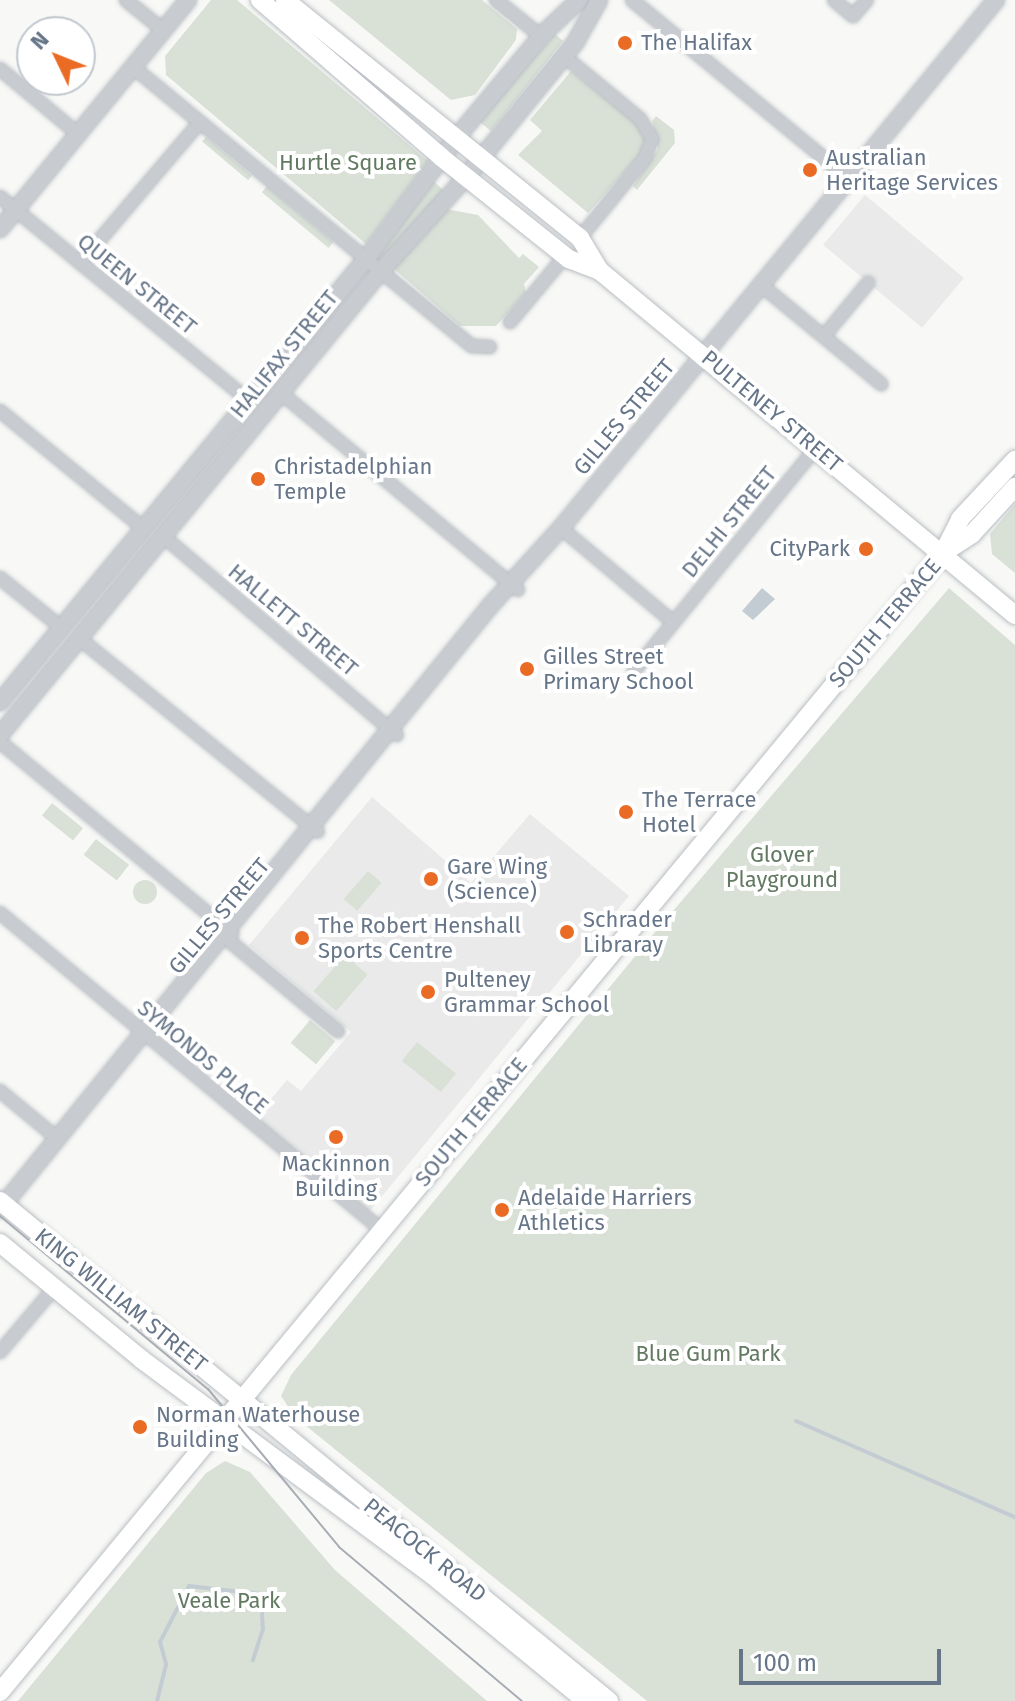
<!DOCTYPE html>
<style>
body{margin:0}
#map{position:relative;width:1015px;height:1701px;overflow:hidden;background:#f8f9f6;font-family:"Fira Sans",sans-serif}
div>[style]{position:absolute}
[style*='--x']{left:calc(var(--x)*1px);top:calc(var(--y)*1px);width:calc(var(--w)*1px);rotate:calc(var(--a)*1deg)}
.built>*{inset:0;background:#e9eae9;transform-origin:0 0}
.green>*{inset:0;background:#d9e1d7;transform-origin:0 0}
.round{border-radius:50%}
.water>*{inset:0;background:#c3ccd2}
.stream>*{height:4px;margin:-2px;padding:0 2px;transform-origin:2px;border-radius:2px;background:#c3ccd2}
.roads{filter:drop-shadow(0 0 2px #babec4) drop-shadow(0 0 2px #babec4)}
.minor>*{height:12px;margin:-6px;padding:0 6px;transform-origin:6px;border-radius:6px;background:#c8cbcf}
.tertiary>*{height:16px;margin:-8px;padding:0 8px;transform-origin:8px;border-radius:8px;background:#c8cbcf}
.secondary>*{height:18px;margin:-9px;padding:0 9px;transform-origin:9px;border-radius:9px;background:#fff}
.tram>*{height:2px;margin:-1px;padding:0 1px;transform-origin:1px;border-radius:1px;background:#a8adb4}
.dots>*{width:22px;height:22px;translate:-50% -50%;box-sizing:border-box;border:4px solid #fff;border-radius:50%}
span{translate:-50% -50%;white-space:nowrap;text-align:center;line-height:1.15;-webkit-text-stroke:8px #fff;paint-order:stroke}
.poi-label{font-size:22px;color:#667588}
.left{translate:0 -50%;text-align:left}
.right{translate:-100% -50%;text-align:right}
.park-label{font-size:22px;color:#637a62}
.street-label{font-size:22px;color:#667588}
.north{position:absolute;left:16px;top:16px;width:80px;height:80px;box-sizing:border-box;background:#fff;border:2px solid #c2c8cf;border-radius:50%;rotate:313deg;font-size:22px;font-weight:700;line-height:32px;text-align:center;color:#667588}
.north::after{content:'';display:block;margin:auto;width:28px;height:36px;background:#ea6c24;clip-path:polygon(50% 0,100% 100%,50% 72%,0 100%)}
.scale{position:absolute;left:739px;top:1649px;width:202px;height:36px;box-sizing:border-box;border:4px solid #667588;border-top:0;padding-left:10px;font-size:24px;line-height:28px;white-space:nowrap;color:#667588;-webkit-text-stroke:6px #fff;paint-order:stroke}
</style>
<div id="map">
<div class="built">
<div style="left:865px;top:195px;width:129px;height:65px;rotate:40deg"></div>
<div style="clip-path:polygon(372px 797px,471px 883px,530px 814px,629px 896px,369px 1212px,255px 1118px,287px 1080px,301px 1091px,351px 1032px,249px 945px)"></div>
</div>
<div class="green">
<div style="clip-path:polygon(211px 0,237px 0,428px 161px,366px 244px,166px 75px,165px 56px)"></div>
<div style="clip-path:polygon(329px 0,482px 0,517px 29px,516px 40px,475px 95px,451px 100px)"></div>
<div style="clip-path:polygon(555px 34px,563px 41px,491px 131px,476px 119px)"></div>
<div style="clip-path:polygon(571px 71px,636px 122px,645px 137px,645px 149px,588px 213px,518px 155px,542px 131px,530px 120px)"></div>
<div style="clip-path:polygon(656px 116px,674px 130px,675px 143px,637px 190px,633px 186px,658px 149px,652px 121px)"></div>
<div style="left:206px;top:137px;width:60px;height:6px;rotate:40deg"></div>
<div style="clip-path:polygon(432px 180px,448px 194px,381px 261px,376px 257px)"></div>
<div style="left:267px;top:186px;width:87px;height:8px;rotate:40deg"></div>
<div style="clip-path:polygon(446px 209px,478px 215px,519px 258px,523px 254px,539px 267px,524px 284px,526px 292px,496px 326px,460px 326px,393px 268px)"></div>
<div style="clip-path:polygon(1015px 504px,1015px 573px,992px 554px,990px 534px)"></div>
<div style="clip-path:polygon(949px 588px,1015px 645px,1015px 1701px,647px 1701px,295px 1417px,281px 1396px,291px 1375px,655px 932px)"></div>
<div style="left:52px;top:803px;width:40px;height:16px;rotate:39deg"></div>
<div style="left:96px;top:839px;width:42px;height:20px;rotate:38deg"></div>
<div style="left:368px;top:871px;width:18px;height:37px;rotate:41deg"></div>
<div class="round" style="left:133px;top:880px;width:24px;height:24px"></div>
<div style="left:345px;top:955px;width:30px;height:48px;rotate:41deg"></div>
<div style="left:310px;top:1020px;width:33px;height:30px;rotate:40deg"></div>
<div style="left:417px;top:1042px;width:50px;height:24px;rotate:39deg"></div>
<div style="clip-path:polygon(225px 1461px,250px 1472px,335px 1570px,487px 1701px,18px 1701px,206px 1473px)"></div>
</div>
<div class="water">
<div style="clip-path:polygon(762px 588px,775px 599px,753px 620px,742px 611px)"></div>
</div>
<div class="stream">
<div style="--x:796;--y:1421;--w:239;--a:23.7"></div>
<div style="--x:157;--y:1701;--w:38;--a:-76"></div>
<div style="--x:166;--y:1664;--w:23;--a:-105"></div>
<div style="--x:160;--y:1642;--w:63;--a:-62.6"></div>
<div style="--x:189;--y:1586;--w:72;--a:6.3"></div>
<div style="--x:261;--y:1594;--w:35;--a:87"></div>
<div style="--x:263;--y:1629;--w:33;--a:108"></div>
</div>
<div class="roads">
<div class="minor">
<div style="--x:126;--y:0;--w:48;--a:39"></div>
<div style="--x:496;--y:0;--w:58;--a:38.7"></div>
<div style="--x:632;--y:0;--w:281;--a:39.5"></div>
<div style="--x:834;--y:0;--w:25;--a:40"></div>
<div style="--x:853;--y:16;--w:21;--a:-49"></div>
<div style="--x:564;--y:56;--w:99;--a:39.7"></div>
<div style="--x:640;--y:119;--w:23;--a:59"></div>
<div style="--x:652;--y:139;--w:20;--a:110"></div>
<div style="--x:645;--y:158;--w:103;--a:129.1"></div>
<div style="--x:133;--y:67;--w:439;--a:39.5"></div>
<div style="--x:472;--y:346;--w:18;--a:3"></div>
<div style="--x:0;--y:69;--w:102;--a:39.8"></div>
<div style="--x:0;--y:197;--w:322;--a:39.3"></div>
<div style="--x:80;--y:263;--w:185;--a:-49.6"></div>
<div style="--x:761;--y:285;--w:156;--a:39.5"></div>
<div style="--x:510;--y:322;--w:86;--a:-50.2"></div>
<div style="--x:824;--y:336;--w:69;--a:-50.3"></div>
<div style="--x:281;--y:393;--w:308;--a:39.7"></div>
<div style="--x:0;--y:411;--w:185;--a:39.3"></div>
<div style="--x:561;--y:528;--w:146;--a:40"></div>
<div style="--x:163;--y:536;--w:307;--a:40.4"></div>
<div style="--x:0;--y:578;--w:80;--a:38.9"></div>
<div style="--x:80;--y:639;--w:306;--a:39"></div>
<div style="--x:634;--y:671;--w:288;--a:-50.8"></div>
<div style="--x:0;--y:742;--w:301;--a:39.5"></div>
<div style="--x:0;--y:913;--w:496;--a:39.7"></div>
<div style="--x:221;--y:934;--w:152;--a:39.7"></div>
<div style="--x:0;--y:1091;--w:75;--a:39.6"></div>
<div style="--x:0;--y:1352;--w:84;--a:-49.8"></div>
</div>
<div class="tertiary">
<div style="--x:0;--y:229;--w:296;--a:-50.6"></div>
<div style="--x:0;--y:702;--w:575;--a:-50.44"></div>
<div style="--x:366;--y:259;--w:152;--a:-53.3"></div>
<div style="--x:457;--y:137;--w:136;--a:-50.1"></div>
<div style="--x:544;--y:33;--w:48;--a:-43.3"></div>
<div style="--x:0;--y:735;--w:600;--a:-50.61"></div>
<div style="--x:381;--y:271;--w:127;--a:-47.9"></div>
<div style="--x:466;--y:177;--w:173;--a:-50.9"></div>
<div style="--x:575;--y:43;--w:49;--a:-60.8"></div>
<div style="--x:0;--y:1209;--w:777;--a:-50.9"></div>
<div style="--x:490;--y:606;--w:105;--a:-47.7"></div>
<div style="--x:561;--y:528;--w:684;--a:-50.52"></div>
</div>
<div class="secondary">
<div style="--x:260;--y:0;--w:240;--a:40.9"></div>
<div style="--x:441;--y:157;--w:164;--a:38.6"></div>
<div style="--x:569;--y:259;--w:33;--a:21"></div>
<div style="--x:600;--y:271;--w:539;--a:39.66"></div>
<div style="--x:285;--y:0;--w:379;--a:38.9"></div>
<div style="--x:580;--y:238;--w:39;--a:59"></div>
<div style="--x:943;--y:553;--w:35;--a:-33"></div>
<div style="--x:972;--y:534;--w:64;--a:-47.5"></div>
<div style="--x:0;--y:1201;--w:788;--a:39.39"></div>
<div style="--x:0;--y:1243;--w:183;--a:39.4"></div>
<div style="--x:141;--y:1359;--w:362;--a:36.6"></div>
<div style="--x:432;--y:1575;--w:199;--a:39.3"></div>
<div style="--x:0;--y:1692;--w:1479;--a:-50.38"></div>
<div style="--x:943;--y:553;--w:38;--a:-63"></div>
<div style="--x:960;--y:519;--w:81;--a:-47"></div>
</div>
</div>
<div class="tram">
<div style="--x:0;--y:1216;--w:271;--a:39.8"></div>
<div style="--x:208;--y:1389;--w:205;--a:50.3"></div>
<div style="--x:339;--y:1547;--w:239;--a:40.1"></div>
</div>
<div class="dots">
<div style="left:625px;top:43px;background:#ea6c24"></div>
<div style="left:810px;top:170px;background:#ea6c24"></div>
<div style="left:258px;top:479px;background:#ea6c24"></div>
<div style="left:866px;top:549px;background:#ea6c24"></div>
<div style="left:527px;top:669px;background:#ea6c24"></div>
<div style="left:626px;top:812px;background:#ea6c24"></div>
<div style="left:431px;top:879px;background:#ea6c24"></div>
<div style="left:567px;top:932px;background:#ea6c24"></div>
<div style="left:302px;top:938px;background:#ea6c24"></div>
<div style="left:428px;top:992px;background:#ea6c24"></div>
<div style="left:336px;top:1137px;background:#ea6c24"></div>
<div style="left:502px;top:1210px;background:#ea6c24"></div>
<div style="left:140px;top:1427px;background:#ea6c24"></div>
</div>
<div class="poi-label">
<span class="left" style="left:641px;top:43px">The Halifax</span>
<span class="left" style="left:826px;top:170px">Australian<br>Heritage Services</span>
<span class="left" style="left:274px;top:479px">Christadelphian<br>Temple</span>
<span class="right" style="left:850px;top:549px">CityPark</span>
<span class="left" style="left:543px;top:669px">Gilles Street<br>Primary School</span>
<span class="left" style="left:642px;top:812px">The Terrace<br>Hotel</span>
<span class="left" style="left:447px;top:879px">Gare Wing<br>(Science)</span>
<span class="left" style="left:583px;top:932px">Schrader<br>Libraray</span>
<span class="left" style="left:318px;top:938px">The Robert Henshall<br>Sports Centre</span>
<span class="left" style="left:444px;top:992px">Pulteney<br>Grammar School</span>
<span style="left:336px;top:1176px">Mackinnon<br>Building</span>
<span class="left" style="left:518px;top:1210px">Adelaide Harriers<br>Athletics</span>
<span class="left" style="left:156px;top:1427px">Norman Waterhouse<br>Building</span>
</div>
<div class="park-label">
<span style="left:348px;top:163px">Hurtle Square</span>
<span style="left:782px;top:867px">Glover<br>Playground</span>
<span style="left:708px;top:1354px">Blue Gum Park</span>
<span style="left:229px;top:1601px">Veale Park</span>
</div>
<div class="street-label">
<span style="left:137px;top:284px;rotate:39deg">QUEEN STREET</span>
<span style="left:284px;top:354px;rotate:-51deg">HALIFAX STREET</span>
<span style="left:772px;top:411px;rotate:40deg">PULTENEY STREET</span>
<span style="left:624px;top:417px;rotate:-50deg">GILLES STREET</span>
<span style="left:729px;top:522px;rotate:-51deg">DELHI STREET</span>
<span style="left:293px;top:620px;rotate:40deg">HALLETT STREET</span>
<span style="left:885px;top:623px;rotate:-50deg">SOUTH TERRACE</span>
<span style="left:219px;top:916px;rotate:-50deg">GILLES STREET</span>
<span style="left:203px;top:1057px;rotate:40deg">SYMONDS PLACE</span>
<span style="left:471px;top:1122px;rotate:-50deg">SOUTH TERRACE</span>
<span style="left:121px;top:1300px;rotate:39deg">KING WILLIAM STREET</span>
<span style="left:425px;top:1550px;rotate:39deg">PEACOCK ROAD</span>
</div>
<div class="north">N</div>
<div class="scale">100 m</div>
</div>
